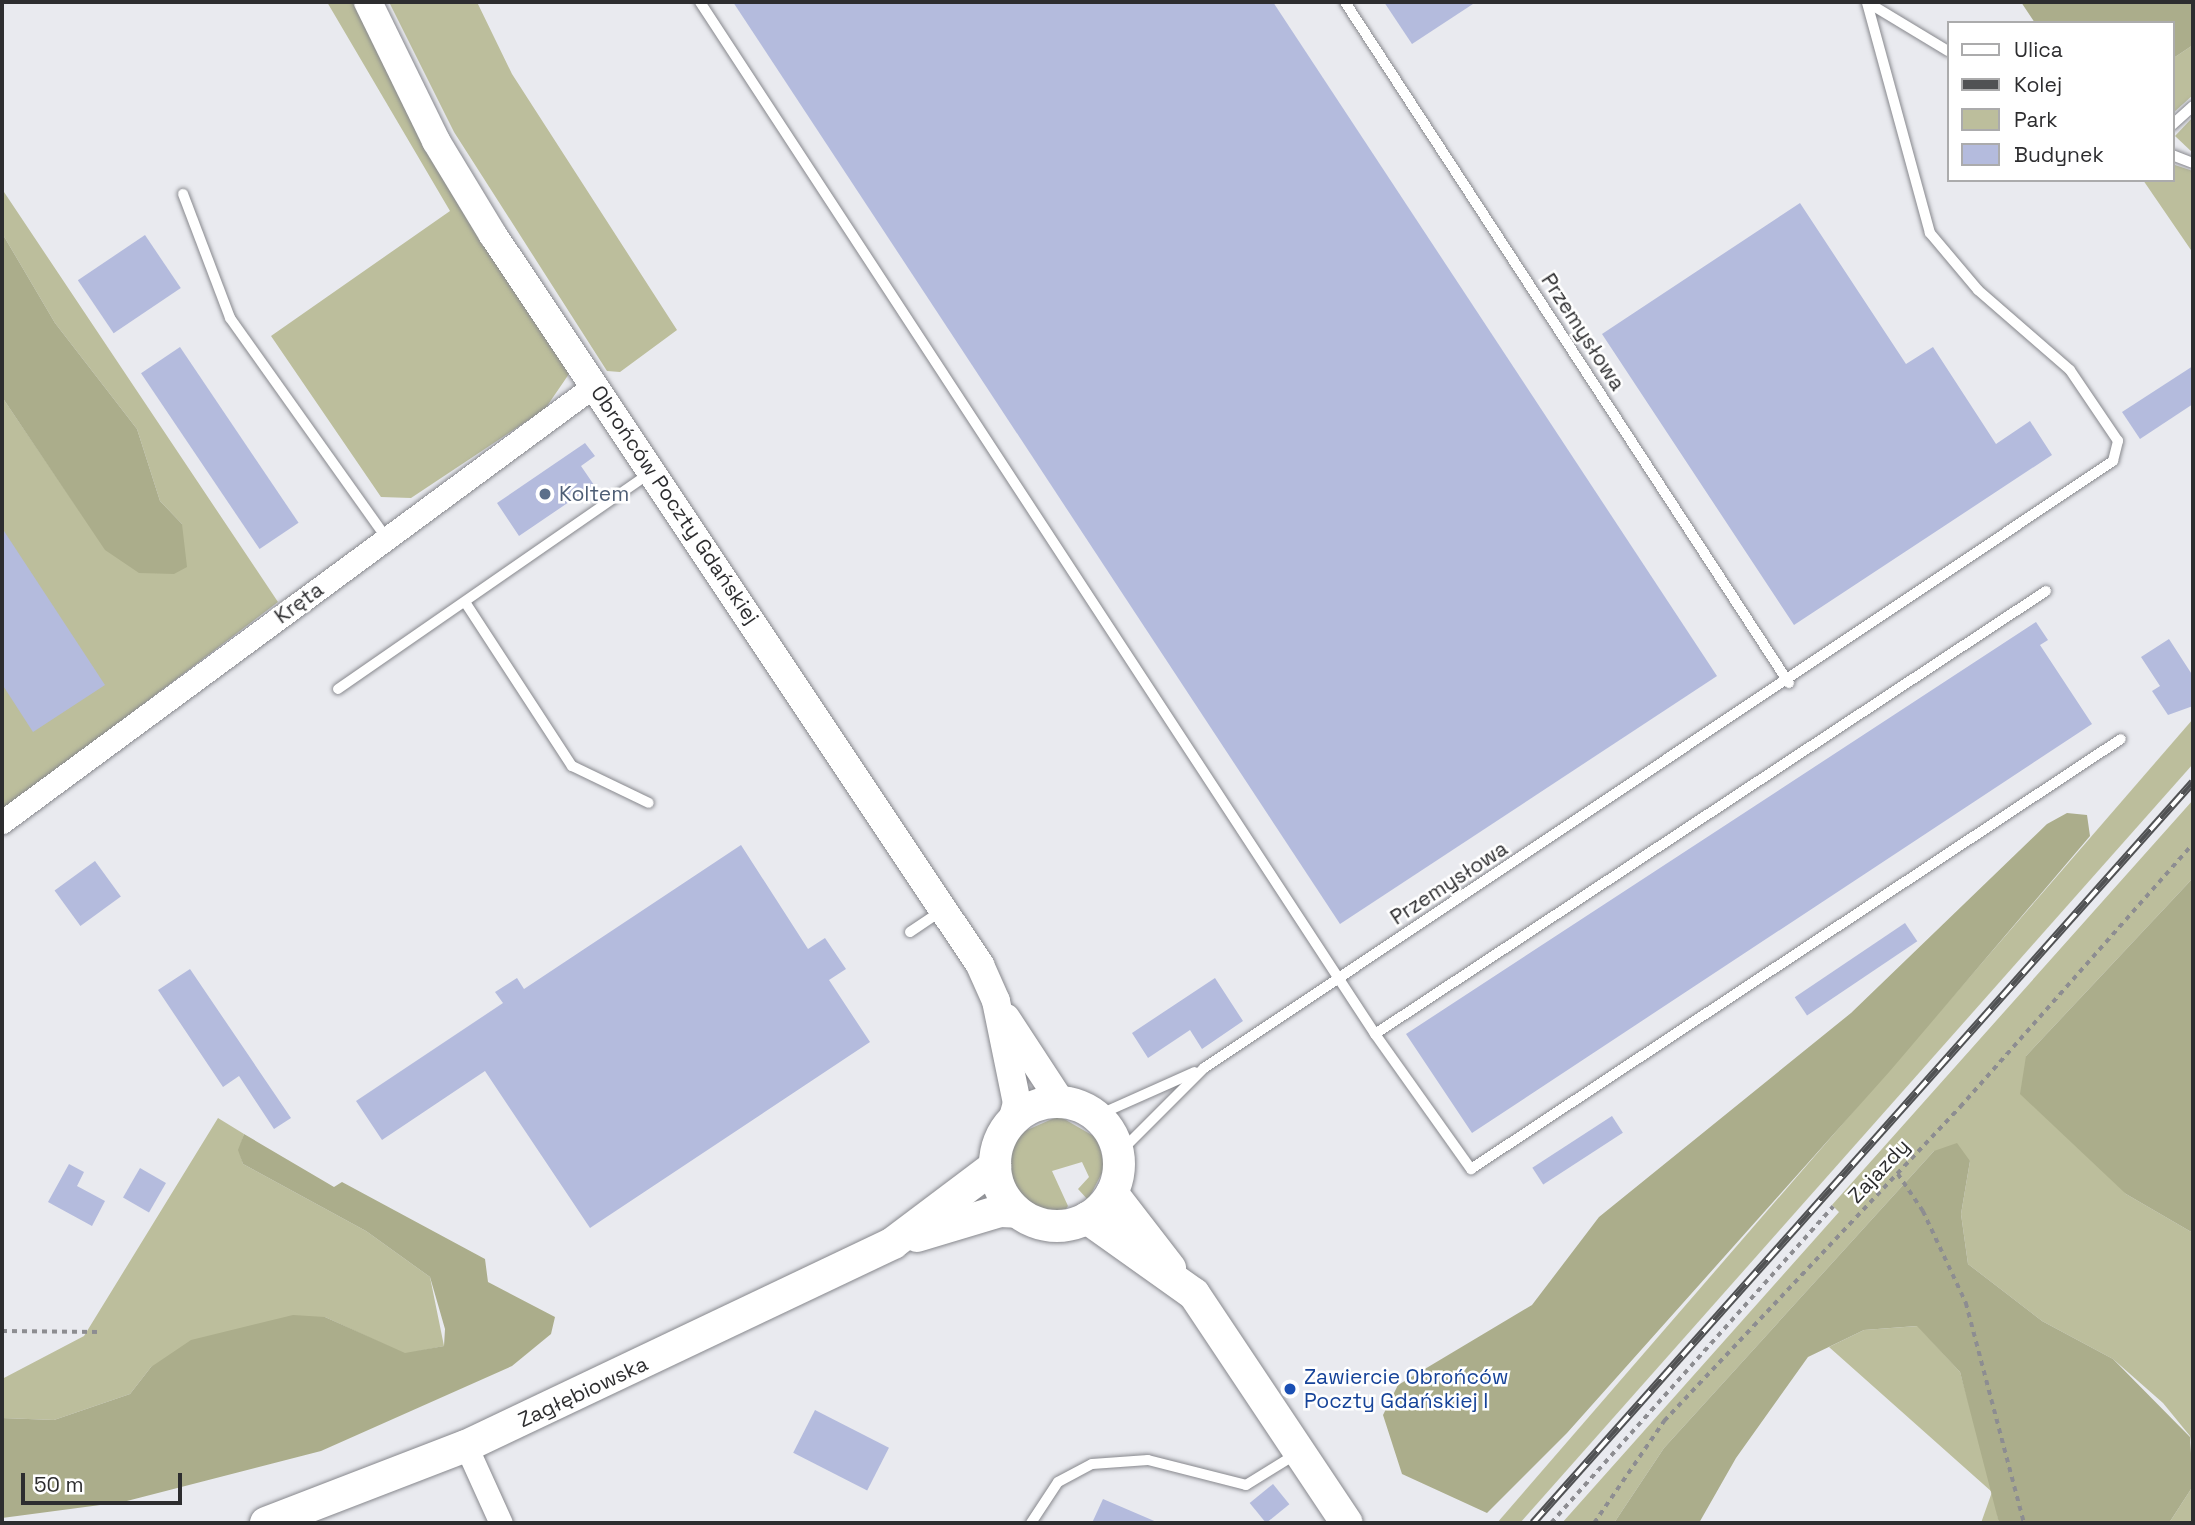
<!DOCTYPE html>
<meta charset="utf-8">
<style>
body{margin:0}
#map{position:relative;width:2195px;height:1525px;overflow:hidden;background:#e9eaef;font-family:"Space Grotesk",sans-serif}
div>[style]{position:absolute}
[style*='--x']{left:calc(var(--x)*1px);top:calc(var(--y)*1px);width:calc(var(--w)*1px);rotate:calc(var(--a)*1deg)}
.green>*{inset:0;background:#bcbe9c}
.forest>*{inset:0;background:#abad8b}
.building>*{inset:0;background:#b4bbdd;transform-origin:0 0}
.path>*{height:3.5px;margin-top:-1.75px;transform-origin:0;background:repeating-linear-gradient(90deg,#8d8d91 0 5px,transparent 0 10px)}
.roads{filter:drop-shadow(0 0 2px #87888d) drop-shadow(0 0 2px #87888d)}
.service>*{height:10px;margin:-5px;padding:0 5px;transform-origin:5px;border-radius:5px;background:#fff}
.minor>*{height:23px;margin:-11.5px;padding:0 11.5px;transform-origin:11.5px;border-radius:11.5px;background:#fff}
.tertiary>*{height:28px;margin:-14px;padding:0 14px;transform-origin:14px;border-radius:14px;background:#fff}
.secondary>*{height:32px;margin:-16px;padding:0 16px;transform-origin:16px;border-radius:16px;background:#fff}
.secondary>.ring{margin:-16px;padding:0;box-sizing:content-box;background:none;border:32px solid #fff;border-radius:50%}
.rail>*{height:8px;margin-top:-4px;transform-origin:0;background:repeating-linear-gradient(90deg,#fff 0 16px,#515254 0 32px);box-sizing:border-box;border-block:2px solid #515254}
.dots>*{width:19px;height:19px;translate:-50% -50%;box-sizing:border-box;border:4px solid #fff;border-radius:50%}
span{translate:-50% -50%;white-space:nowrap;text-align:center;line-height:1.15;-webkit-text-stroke:5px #fff;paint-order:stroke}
.street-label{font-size:21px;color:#2d2d2f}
.service-label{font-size:21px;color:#4e5e75}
.left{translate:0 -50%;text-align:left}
.transit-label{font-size:21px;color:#164399}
.frame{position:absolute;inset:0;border:4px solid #2d2d2f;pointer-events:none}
.legend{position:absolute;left:1947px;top:21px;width:228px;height:161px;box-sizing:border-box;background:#fff;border:2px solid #ababac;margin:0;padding:9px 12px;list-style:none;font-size:21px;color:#2d2d2f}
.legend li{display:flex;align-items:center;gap:14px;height:35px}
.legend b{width:35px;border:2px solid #ababac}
.scale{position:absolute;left:21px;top:1473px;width:161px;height:32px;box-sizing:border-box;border:4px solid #2d2d2f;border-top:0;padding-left:9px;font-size:21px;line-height:24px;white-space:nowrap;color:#2d2d2f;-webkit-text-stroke:5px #fff;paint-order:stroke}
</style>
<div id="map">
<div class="green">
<div style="clip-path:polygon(327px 2px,356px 2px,571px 371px,545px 409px,411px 498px,381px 497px,271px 336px,450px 211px)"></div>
<div style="clip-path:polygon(389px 2px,477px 2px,512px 74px,677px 330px,620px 372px,607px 371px,454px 132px)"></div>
<div style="clip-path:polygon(2193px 45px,2193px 95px,2172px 114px,2172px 59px)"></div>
<div style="clip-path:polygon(2193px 117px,2193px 153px,2175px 136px)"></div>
<div style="clip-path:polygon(2172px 164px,2193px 171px,2193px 253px,2143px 180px,2172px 180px)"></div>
<div style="clip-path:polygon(2px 189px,278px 602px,2px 811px,2px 397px,106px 550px,182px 524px,160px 501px,137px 429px,55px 323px,2px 233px)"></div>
<div style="clip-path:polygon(2193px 719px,2193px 764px,1520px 1523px,1497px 1523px)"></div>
<div style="clip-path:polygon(2193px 800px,2193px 878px,2026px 1056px,2126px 1194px,2193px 1233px,2193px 1456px,2190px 1436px,2163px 1403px,2113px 1359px,2042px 1321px,1968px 1264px,1961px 1214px,1970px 1161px,1934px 1151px,1664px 1448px,1614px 1523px,1562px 1523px,1839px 1212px,1832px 1205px)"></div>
<div style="clip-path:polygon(1059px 1116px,1097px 1138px,1105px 1167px,1088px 1200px,1078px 1189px,1089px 1177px,1082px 1162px,1052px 1171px,1068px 1206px,1063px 1213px,1046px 1213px,1018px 1196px,1007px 1164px,1018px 1134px)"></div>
<div style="clip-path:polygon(218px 1118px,244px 1134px,239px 1150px,243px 1164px,366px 1231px,430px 1277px,444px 1346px,405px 1354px,325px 1317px,151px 1367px,130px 1394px,54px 1420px,2px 1418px,2px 1379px,84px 1336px)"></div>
<div style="clip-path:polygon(1918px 1326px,1960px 1372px,1990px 1478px,1999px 1523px,1981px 1523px,1992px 1492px,1829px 1347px,1864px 1330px)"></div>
<div style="clip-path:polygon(2193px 1486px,2193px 1523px,2169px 1523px)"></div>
</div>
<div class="forest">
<div style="clip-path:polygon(2021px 2px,2193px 2px,2193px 45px,2172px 59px,2172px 23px,2035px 23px)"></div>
<div style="clip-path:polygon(2px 233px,55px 323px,137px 429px,160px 501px,182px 524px,187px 567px,174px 574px,139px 573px,105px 550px,2px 397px)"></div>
<div style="clip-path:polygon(2067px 813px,2087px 815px,2090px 836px,1890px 1071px,1567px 1433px,1487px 1513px,1402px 1474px,1383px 1415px,1398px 1385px,1532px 1305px,1599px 1217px,1851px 1013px,2047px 824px)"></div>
<div style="clip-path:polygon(2193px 878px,2193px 1233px,2126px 1194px,2020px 1094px,2026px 1056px)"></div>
<div style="clip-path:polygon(244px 1134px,334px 1187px,342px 1182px,485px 1259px,488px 1282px,555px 1317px,551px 1334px,512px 1366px,321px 1451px,123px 1502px,2px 1518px,2px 1418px,54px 1420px,130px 1394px,151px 1367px,191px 1340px,293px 1315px,325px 1317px,405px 1353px,444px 1346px,445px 1329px,430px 1277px,366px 1231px,243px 1164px,238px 1150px)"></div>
<div style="clip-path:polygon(1957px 1143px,1970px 1161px,1961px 1214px,1968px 1264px,2042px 1321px,2113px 1359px,2190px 1437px,2193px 1486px,2169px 1523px,1999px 1523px,1960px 1372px,1917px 1326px,1864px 1330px,1808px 1357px,1736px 1458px,1699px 1523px,1614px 1523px,1664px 1448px,1934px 1151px)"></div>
</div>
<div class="building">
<div style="clip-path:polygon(733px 2px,1273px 2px,1717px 676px,1340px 924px)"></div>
<div style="clip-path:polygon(1384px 2px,1476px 2px,1412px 44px)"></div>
<div style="clip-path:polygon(1800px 203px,1906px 364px,1933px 347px,1996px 444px,2030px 421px,2052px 455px,1794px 625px,1602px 334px)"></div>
<div style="left:145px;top:235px;width:64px;height:81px;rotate:56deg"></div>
<div style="left:180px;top:347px;width:212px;height:47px;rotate:56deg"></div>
<div style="clip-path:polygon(2193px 366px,2193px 404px,2140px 439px,2122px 412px)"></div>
<div style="clip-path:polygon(585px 443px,595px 456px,581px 466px,594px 485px,519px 536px,497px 503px)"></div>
<div style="clip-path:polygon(2px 528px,105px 685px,33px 732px,2px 684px)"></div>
<div style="clip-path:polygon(2036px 622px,2048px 640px,2040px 645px,2092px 724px,1472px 1133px,1406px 1034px)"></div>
<div style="clip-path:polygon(2169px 639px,2193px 676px,2193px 706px,2168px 715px,2152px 691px,2160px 686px,2141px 657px)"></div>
<div style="clip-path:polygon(741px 845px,808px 949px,825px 938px,846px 969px,829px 980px,870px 1042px,590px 1228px,485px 1071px,382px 1140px,356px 1101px,503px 1003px,495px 992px,517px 978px,524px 989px)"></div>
<div style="left:95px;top:861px;width:44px;height:50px;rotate:54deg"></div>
<div style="left:1905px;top:923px;width:22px;height:133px;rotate:56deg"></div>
<div style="clip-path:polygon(190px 969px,291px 1118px,274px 1129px,239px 1076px,223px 1087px,158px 990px)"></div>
<div style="clip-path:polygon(1215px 978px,1243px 1021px,1202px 1049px,1190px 1030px,1148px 1058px,1132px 1033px)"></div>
<div style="left:1612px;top:1116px;width:20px;height:95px;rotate:57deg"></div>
<div style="clip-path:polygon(69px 1164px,84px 1172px,77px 1186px,105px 1201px,92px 1226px,48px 1202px)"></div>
<div style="left:140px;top:1168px;width:30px;height:34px;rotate:30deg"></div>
<div style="left:815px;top:1410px;width:83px;height:48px;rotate:27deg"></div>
<div style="left:1273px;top:1484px;width:26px;height:30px;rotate:51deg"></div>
<div style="clip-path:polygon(1103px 1499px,1159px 1523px,1092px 1523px)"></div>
</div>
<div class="path">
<div style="--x:1898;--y:1174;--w:45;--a:56"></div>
<div style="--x:1923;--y:1211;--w:102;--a:64.9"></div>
<div style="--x:1966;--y:1303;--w:228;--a:75.2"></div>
<div style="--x:2;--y:1331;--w:98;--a:0.6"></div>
<div style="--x:1551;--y:1523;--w:424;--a:-48.3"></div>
<div style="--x:1594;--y:1523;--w:124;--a:-55.5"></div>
<div style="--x:1664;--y:1421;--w:432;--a:-46.7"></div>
<div style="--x:1960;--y:1107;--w:351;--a:-48.5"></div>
</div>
<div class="roads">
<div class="service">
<div style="--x:700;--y:2;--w:1233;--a:56.81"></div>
<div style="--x:1375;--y:1034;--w:166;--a:54.6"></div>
<div style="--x:1471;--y:1169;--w:779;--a:-33.49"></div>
<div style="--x:1345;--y:2;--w:813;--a:56.9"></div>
<div style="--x:1867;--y:2;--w:95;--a:31.2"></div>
<div style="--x:2172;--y:125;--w:28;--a:-42"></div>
<div style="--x:2172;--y:155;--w:22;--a:21"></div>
<div style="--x:183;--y:194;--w:133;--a:69.2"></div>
<div style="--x:230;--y:318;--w:271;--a:54.6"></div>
<div style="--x:465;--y:602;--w:196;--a:56.9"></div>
<div style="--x:572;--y:766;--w:85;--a:25.7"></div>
<div style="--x:338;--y:689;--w:379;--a:-34.7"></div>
<div style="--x:910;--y:932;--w:37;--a:-34"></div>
<div style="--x:1375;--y:1034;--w:804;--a:-33.43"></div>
<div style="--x:1090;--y:1112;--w:15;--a:0"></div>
<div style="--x:1105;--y:1112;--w:98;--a:-24"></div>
<div style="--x:1118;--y:1154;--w:122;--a:-45"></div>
<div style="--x:1204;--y:1068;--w:1093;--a:-33.73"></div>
<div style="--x:2113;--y:461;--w:21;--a:-76"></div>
<div style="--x:2118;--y:441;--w:86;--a:-124.1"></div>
<div style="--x:2070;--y:370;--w:122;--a:-139"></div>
<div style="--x:1978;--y:290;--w:75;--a:-130.1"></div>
<div style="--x:1930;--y:233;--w:239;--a:-105.3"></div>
<div style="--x:1031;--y:1523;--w:49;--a:-56.6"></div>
<div style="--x:1058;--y:1482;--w:38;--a:-28"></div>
<div style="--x:1092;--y:1464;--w:56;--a:-4.1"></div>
<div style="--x:1148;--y:1460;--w:101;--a:14.3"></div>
<div style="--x:1246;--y:1485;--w:59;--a:-31.8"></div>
</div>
<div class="minor">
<div style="--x:2;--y:822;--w:737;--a:-36.39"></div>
<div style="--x:466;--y:1446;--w:85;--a:65.6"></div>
</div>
<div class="tertiary">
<div style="--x:368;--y:2;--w:155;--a:63.9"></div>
<div style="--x:436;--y:141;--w:110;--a:58.8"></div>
<div style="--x:493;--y:235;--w:878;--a:56.29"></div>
<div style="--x:980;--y:965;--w:39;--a:66"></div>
<div style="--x:996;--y:1001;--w:104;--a:78.4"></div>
<div style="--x:1017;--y:1103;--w:19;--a:106"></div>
<div style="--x:1006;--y:1018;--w:100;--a:56.8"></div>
</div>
<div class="secondary">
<div class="ring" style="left:995px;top:1102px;width:92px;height:92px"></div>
<div style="--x:1112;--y:1193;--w:95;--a:52.3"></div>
<div style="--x:1087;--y:1218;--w:131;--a:35.4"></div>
<div style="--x:1194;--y:1294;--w:275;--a:56.3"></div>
<div style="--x:917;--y:1236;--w:87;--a:-16.8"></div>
<div style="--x:1000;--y:1211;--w:17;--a:3"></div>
<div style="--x:266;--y:1523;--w:214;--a:-21.1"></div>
<div style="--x:466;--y:1446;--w:473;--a:-25.4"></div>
<div style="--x:893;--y:1243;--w:128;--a:-37"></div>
</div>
</div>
<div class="rail">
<div style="--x:1533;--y:1523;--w:992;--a:-48.31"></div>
</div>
<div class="dots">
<div style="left:545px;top:494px;background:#5c6f8a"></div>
<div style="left:1290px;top:1389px;background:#1a4fb4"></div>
</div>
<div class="street-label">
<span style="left:1583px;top:332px;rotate:57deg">Przemysłowa</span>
<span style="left:675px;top:505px;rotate:56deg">Obrońców Poczty Gdańskiej</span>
<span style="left:299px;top:603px;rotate:-36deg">Kręta</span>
<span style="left:1449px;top:883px;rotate:-33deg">Przemysłowa</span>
<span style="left:1879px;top:1171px;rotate:-47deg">Zajazdy</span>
<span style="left:583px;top:1392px;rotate:-25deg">Zagłębiowska</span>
</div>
<div class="service-label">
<span class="left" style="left:559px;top:494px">Koltem</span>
</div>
<div class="transit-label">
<span class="left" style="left:1304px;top:1389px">Zawiercie Obrońców<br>Poczty Gdańskiej I</span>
</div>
<div class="frame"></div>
<ul class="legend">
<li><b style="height:9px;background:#fff"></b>Ulica</li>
<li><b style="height:9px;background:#515254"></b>Kolej</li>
<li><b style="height:19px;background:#bcbe9c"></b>Park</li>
<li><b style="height:19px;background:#b4bbdd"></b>Budynek</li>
</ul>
<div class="scale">50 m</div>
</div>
